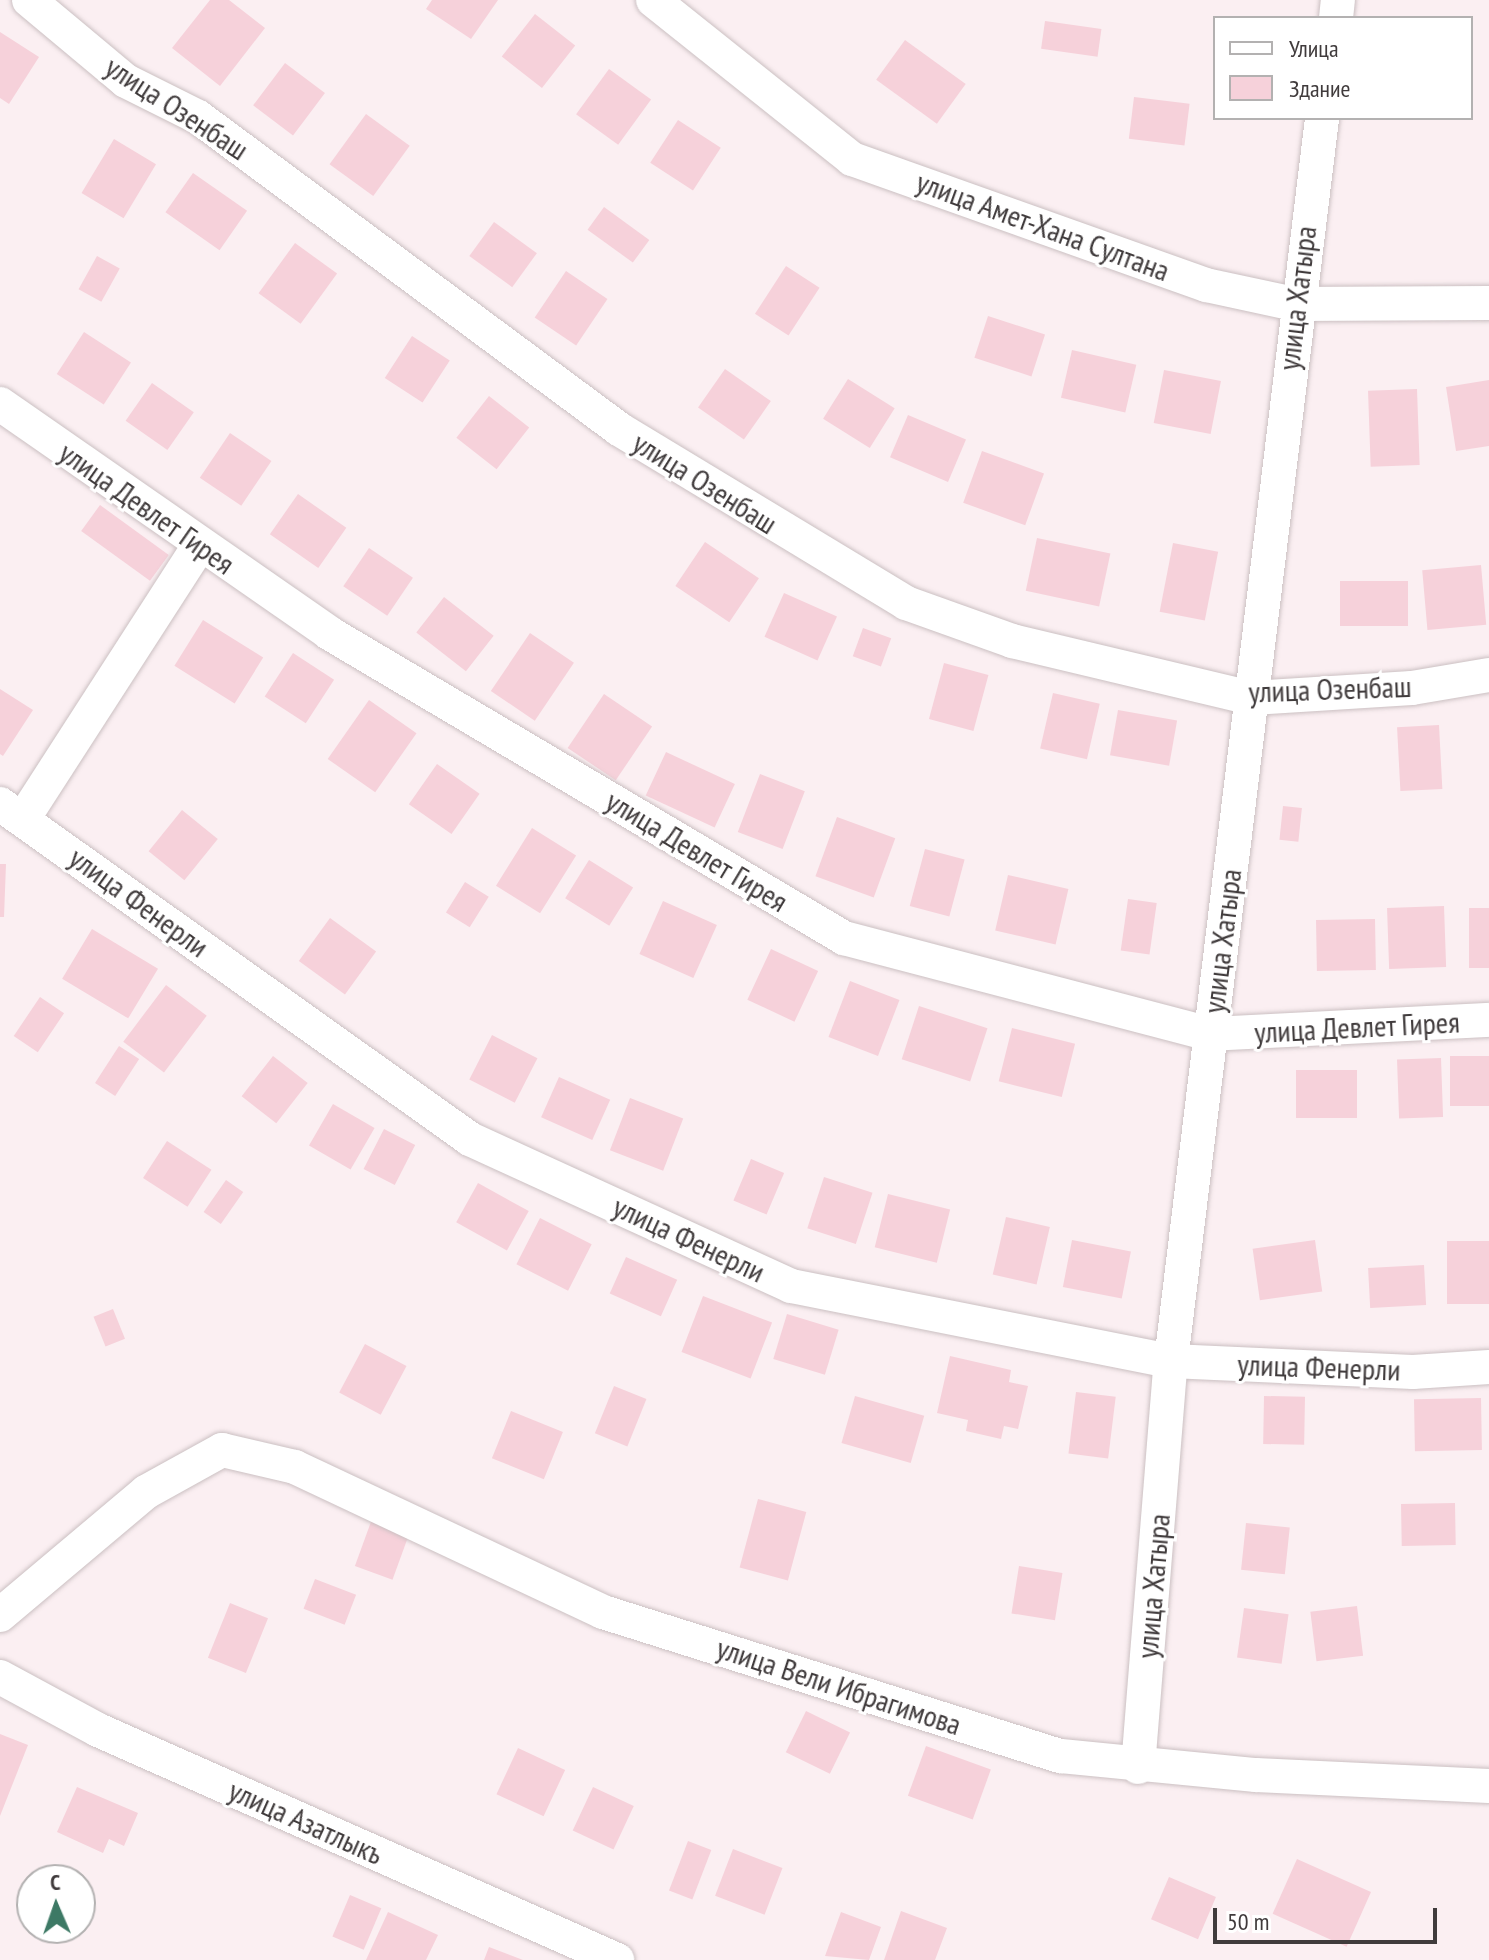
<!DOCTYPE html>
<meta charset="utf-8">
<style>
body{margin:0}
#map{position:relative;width:1489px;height:1960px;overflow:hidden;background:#fbeff2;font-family:"PT Sans Narrow",sans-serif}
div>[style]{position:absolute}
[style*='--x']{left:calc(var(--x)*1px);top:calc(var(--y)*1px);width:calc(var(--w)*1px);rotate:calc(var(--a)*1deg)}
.building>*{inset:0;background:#f6d1da;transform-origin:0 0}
.roads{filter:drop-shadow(0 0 2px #cbc0c2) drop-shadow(0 0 2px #cbc0c2)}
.minor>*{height:34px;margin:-17px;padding:0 17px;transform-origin:17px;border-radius:17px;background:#fff}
span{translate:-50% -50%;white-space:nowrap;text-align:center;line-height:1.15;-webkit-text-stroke:6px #fff;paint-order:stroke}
.street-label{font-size:30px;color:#403b3c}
.legend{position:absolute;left:1213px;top:16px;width:260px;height:104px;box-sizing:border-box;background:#fff;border:2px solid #b3b1b1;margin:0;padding:10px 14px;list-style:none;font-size:24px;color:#403b3c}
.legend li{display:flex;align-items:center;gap:16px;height:40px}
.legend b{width:40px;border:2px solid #b3b1b1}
.north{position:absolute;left:16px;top:1864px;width:80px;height:80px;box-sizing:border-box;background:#fff;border:2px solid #b3b1b1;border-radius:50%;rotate:358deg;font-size:22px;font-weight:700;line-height:32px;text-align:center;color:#403b3c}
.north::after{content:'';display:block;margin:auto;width:28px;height:36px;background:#3d7965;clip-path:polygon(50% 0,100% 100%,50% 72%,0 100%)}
.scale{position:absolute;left:1213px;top:1908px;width:224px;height:36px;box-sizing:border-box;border:4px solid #403b3c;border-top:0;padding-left:10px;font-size:24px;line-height:28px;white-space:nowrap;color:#403b3c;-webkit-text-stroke:6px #fff;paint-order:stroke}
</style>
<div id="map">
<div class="building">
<div style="clip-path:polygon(210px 0,229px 0,265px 28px,220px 86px,172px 48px)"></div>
<div style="clip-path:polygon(432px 0,498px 0,471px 39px,426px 9px)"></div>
<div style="left:535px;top:14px;width:51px;height:54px;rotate:38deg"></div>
<div style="left:1045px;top:21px;width:57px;height:28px;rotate:8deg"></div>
<div style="clip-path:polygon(0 32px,39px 57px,9px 104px,0 98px)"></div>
<div style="left:905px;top:40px;width:75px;height:49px;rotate:36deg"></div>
<div style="left:285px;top:63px;width:50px;height:53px;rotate:37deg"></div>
<div style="left:609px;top:69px;width:52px;height:56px;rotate:36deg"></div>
<div style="left:1134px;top:97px;width:56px;height:42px;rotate:7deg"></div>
<div style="left:366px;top:114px;width:54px;height:62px;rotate:36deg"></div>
<div style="left:678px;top:120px;width:51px;height:51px;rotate:33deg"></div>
<div style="left:114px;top:139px;width:49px;height:63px;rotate:31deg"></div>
<div style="left:193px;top:173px;width:66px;height:48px;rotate:35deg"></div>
<div style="left:604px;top:207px;width:56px;height:28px;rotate:36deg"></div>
<div style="left:494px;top:222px;width:53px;height:42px;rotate:36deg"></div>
<div style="left:295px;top:243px;width:52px;height:62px;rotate:36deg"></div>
<div style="left:97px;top:256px;width:26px;height:38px;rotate:29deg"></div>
<div style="left:786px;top:266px;width:40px;height:57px;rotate:33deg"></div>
<div style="left:566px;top:271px;width:50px;height:56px;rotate:34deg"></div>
<div style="left:988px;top:316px;width:60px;height:44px;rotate:18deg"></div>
<div style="left:84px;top:332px;width:56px;height:50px;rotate:33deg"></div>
<div style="left:412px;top:336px;width:45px;height:50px;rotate:33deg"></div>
<div style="left:1072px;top:350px;width:66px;height:49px;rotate:13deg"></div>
<div style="left:725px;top:369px;width:56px;height:47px;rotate:35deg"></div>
<div style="left:1164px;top:370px;width:58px;height:54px;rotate:11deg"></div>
<div style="left:848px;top:379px;width:55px;height:47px;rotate:32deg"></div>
<div style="clip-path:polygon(1489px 380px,1489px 446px,1456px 451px,1446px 387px)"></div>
<div style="left:152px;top:383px;width:51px;height:46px;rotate:35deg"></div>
<div style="left:1417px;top:389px;width:76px;height:49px;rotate:88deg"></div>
<div style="left:489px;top:396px;width:51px;height:53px;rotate:38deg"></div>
<div style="left:908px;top:415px;width:63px;height:46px;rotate:23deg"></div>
<div style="left:230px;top:433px;width:50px;height:54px;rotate:34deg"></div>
<div style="left:982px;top:451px;width:66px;height:55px;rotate:20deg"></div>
<div style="left:298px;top:494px;width:59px;height:49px;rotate:35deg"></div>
<div style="left:100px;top:505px;width:85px;height:32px;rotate:36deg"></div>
<div style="left:1037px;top:538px;width:75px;height:54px;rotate:12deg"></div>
<div style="left:705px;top:542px;width:65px;height:53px;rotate:34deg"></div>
<div style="left:1173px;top:543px;width:46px;height:70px;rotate:11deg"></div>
<div style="left:369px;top:548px;width:53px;height:46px;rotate:34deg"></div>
<div style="left:1481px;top:565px;width:60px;height:59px;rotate:85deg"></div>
<div style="left:1340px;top:581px;width:68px;height:45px"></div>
<div style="left:784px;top:593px;width:58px;height:48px;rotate:24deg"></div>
<div style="left:444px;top:597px;width:63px;height:45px;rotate:38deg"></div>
<div style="left:203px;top:620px;width:71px;height:54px;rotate:32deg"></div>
<div style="left:863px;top:628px;width:30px;height:30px;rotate:20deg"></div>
<div style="left:530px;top:633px;width:53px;height:70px;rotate:34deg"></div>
<div style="left:293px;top:653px;width:49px;height:52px;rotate:33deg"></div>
<div style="left:944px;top:663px;width:46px;height:58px;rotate:15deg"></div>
<div style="clip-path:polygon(0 689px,33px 710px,3px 756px,0 754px)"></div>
<div style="left:1053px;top:693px;width:48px;height:57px;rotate:13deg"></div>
<div style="left:604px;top:694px;width:58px;height:65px;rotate:34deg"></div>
<div style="left:369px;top:700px;width:58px;height:72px;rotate:35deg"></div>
<div style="left:1118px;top:710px;width:60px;height:46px;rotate:10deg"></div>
<div style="left:1439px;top:725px;width:64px;height:42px;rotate:87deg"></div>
<div style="left:666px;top:752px;width:76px;height:48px;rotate:25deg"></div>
<div style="left:437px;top:764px;width:52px;height:49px;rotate:35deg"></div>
<div style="left:760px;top:774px;width:48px;height:62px;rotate:21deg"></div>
<div style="left:1283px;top:806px;width:19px;height:34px;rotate:6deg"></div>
<div style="left:182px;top:810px;width:46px;height:53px;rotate:39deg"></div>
<div style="left:837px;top:817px;width:62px;height:63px;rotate:20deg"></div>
<div style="left:532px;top:828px;width:52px;height:68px;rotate:32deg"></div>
<div style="left:925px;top:849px;width:41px;height:59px;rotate:15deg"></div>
<div style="left:589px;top:860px;width:52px;height:45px;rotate:32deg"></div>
<div style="clip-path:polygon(0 864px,6px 864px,4px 917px,0 917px)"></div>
<div style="left:1008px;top:875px;width:62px;height:57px;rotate:13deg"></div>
<div style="left:465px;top:882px;width:28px;height:36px;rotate:32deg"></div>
<div style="left:1128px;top:899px;width:29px;height:52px;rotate:8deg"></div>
<div style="left:663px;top:901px;width:59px;height:58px;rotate:24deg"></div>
<div style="left:1444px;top:906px;width:61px;height:57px;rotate:88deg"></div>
<div style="left:1489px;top:908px;width:60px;height:20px;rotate:90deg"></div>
<div style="left:330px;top:918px;width:57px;height:53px;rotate:36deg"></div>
<div style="left:1375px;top:919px;width:51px;height:59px;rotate:89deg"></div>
<div style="left:92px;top:929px;width:77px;height:58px;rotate:31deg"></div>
<div style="left:771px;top:949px;width:52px;height:56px;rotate:25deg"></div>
<div style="left:850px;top:981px;width:53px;height:60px;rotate:21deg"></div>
<div style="left:166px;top:985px;width:51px;height:71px;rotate:37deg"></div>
<div style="left:40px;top:997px;width:29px;height:47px;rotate:34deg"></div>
<div style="left:919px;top:1006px;width:72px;height:56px;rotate:18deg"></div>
<div style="left:1012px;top:1028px;width:65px;height:55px;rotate:14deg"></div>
<div style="left:492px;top:1035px;width:51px;height:50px;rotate:27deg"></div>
<div style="left:119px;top:1046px;width:24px;height:44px;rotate:33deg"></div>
<div style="left:273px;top:1056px;width:44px;height:51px;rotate:38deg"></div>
<div style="left:1489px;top:1056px;width:50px;height:39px;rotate:90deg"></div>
<div style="left:1441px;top:1058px;width:59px;height:44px;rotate:88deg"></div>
<div style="left:1357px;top:1070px;width:48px;height:61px;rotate:90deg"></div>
<div style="left:559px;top:1077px;width:56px;height:44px;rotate:24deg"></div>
<div style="left:630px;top:1098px;width:57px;height:56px;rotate:21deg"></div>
<div style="left:333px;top:1104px;width:48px;height:48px;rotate:30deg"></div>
<div style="left:384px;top:1129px;width:35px;height:45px;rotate:27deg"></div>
<div style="left:167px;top:1141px;width:53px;height:44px;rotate:33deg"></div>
<div style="left:751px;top:1159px;width:36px;height:45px;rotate:23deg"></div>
<div style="left:824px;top:1177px;width:51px;height:54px;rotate:18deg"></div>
<div style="left:226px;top:1180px;width:21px;height:39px;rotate:35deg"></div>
<div style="left:478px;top:1183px;width:58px;height:45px;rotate:29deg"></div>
<div style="left:888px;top:1194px;width:64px;height:55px;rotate:14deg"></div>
<div style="left:1006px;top:1217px;width:45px;height:59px;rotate:13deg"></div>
<div style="left:540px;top:1218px;width:58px;height:52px;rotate:27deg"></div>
<div style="left:1072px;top:1240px;width:60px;height:48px;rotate:11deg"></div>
<div style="left:1315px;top:1240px;width:52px;height:63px;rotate:82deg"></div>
<div style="left:1489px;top:1241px;width:63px;height:42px;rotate:90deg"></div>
<div style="left:626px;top:1257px;width:56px;height:40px;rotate:24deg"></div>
<div style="left:1424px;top:1265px;width:40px;height:56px;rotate:87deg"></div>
<div style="left:703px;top:1296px;width:74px;height:60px;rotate:21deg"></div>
<div style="left:113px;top:1309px;width:32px;height:21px;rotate:68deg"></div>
<div style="left:787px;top:1314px;width:54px;height:47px;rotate:17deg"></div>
<div style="left:365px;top:1344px;width:47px;height:55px;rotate:28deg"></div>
<div style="clip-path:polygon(950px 1356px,1011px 1370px,1009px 1382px,1028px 1386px,1018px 1429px,1004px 1426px,1001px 1439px,966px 1431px,968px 1420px,937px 1413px)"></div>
<div style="left:614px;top:1386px;width:35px;height:51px;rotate:22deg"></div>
<div style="left:1076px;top:1392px;width:40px;height:62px;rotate:7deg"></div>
<div style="left:855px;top:1396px;width:72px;height:49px;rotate:16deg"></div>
<div style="left:1264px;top:1396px;width:41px;height:48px;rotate:1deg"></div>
<div style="left:1481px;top:1398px;width:52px;height:67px;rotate:89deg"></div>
<div style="left:511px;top:1411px;width:56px;height:51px;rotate:22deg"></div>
<div style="left:758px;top:1499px;width:50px;height:71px;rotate:15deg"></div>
<div style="left:1455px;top:1503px;width:42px;height:54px;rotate:89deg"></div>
<div style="left:372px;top:1519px;width:40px;height:50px;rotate:20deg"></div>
<div style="left:1246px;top:1523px;width:44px;height:47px;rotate:6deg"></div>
<div style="left:1019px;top:1566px;width:44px;height:48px;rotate:9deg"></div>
<div style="left:315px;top:1579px;width:44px;height:32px;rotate:21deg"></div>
<div style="left:230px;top:1603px;width:41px;height:59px;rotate:22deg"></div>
<div style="left:1357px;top:1606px;width:50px;height:47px;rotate:83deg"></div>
<div style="left:1244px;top:1608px;width:45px;height:50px;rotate:8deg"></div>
<div style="left:806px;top:1711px;width:49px;height:46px;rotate:26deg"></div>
<div style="clip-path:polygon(0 1734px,28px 1745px,0 1816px)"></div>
<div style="left:926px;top:1746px;width:69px;height:53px;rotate:20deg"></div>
<div style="left:518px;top:1748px;width:52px;height:51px;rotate:25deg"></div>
<div style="clip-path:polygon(77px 1787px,138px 1813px,124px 1846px,109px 1839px,103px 1853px,57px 1832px)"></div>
<div style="left:593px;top:1787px;width:45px;height:48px;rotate:25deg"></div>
<div style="left:688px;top:1841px;width:25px;height:53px;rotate:21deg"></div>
<div style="left:733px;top:1849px;width:53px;height:50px;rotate:21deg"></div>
<div style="left:1297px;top:1859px;width:81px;height:60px;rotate:24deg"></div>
<div style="left:1169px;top:1877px;width:51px;height:46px;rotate:23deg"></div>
<div style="left:350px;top:1895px;width:34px;height:45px;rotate:23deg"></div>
<div style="clip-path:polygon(901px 1911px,947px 1928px,935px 1960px,884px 1960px)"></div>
<div style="clip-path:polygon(388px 1912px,438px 1935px,426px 1960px,366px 1960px)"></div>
<div style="clip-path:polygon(841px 1912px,881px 1927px,869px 1960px,825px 1956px)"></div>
<div style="clip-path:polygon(489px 1947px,523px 1960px,484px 1960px)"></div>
</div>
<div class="roads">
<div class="minor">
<div style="--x:29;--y:0;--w:126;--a:39.9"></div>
<div style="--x:126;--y:81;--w:80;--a:26.6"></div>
<div style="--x:198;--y:117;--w:524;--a:36.54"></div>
<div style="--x:619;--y:429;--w:336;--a:31.2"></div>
<div style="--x:906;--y:603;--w:113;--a:19.7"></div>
<div style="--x:1012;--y:641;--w:247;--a:13.4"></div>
<div style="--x:1252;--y:698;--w:160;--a:-3.6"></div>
<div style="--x:1412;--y:688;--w:78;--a:-9.6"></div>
<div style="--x:653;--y:0;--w:255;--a:38.6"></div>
<div style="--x:852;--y:159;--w:376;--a:19.6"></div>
<div style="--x:1206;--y:285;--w:91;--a:12.1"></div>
<div style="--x:1295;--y:304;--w:194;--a:-0.3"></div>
<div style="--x:1336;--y:18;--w:18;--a:-84"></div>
<div style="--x:0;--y:404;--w:401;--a:34.8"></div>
<div style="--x:329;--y:633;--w:599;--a:30.64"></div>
<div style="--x:844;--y:938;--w:378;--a:14.7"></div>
<div style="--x:1210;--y:1034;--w:279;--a:-2.9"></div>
<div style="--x:0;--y:804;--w:577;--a:35.48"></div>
<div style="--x:470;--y:1139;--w:353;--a:24.6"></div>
<div style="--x:791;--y:1286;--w:387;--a:11.2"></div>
<div style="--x:1171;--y:1361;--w:242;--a:2.6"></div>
<div style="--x:1413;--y:1372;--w:76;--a:-3.8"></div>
<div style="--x:23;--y:819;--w:323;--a:-57.2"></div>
<div style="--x:0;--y:1615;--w:191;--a:-40.1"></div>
<div style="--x:146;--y:1492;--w:87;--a:-28.9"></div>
<div style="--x:222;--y:1450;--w:75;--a:13.1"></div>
<div style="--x:295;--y:1467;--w:340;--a:25.2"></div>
<div style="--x:603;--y:1612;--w:480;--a:17.5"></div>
<div style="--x:1061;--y:1756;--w:196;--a:5.6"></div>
<div style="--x:1256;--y:1775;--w:233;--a:2.7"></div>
<div style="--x:0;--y:1677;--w:111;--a:28.4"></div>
<div style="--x:98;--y:1730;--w:568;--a:23.9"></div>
<div style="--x:1138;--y:1767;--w:407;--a:-85.4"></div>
<div style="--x:1171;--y:1361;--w:1252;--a:-83.07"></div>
</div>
</div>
<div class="street-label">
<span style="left:177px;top:108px;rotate:33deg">улица Озенбаш</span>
<span style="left:1043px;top:226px;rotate:20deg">улица Амет-Хана Султана</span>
<span style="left:1297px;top:298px;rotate:-83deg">улица Хатыра</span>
<span style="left:705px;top:483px;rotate:32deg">улица Озенбаш</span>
<span style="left:147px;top:508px;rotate:35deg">улица Девлет Гирея</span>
<span style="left:1330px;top:689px;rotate:-2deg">улица Озенбаш</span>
<span style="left:697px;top:851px;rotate:31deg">улица Девлет Гирея</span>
<span style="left:139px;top:902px;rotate:36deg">улица Фенерли</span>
<span style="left:1222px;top:941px;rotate:-83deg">улица Хатыра</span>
<span style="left:1357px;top:1027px;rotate:-3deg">улица Девлет Гирея</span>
<span style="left:689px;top:1239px;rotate:25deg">улица Фенерли</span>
<span style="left:1319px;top:1367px;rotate:2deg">улица Фенерли</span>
<span style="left:1153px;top:1586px;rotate:-85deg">улица Хатыра</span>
<span style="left:839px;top:1686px;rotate:18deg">улица Вели Ибрагимова</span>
<span style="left:306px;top:1822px;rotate:24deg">улица Азатлыкъ</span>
</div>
<ul class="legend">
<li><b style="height:10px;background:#fff"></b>Улица</li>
<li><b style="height:22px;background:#f6d1da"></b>Здание</li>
</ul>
<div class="north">С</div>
<div class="scale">50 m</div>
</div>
